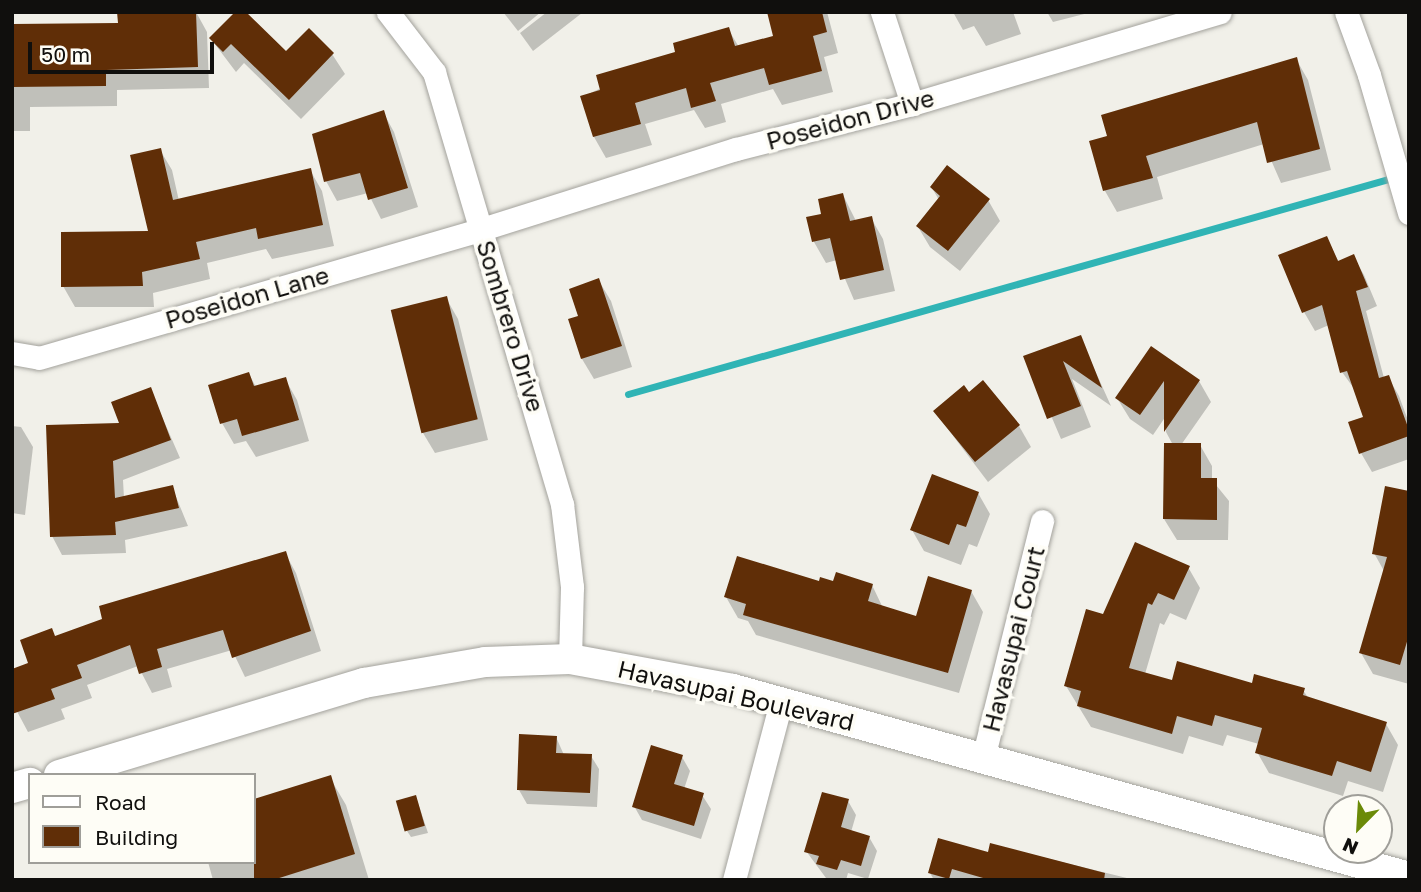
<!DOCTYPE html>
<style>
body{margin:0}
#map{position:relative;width:1421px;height:892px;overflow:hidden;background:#f1f0e9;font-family:"Golos Text",sans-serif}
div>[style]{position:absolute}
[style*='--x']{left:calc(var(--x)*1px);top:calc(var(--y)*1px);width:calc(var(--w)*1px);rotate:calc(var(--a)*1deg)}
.shadow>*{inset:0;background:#0003}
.stream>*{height:7px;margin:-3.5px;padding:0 3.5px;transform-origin:3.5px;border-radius:3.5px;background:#30b4b5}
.building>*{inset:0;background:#602e07;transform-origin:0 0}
.roads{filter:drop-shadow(0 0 2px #a3a29c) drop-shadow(0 0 2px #a3a29c)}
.minor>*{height:23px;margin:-11.5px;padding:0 11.5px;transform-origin:11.5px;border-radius:11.5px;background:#fff}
.tertiary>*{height:30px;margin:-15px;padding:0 15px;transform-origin:15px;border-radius:15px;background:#fff}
span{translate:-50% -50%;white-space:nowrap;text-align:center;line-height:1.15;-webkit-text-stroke:7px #fefdf6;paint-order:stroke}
.street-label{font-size:24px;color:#100f0d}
.frame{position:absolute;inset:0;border:14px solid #100f0d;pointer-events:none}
.legend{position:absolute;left:28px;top:773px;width:228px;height:91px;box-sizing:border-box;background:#fefdf6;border:2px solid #9f9e99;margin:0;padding:9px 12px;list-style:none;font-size:21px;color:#100f0d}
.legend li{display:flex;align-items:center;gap:14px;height:35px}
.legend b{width:35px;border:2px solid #9f9e99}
.north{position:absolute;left:1323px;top:794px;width:70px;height:70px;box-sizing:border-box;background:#fefdf6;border:2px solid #9f9e99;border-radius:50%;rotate:204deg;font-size:19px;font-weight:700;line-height:28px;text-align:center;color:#100f0d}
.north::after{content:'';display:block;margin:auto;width:24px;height:32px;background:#6b8a08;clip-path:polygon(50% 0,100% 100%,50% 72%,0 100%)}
.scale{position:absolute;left:28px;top:42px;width:186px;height:32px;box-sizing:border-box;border:4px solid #100f0d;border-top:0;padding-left:9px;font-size:21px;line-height:24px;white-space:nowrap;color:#100f0d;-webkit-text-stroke:5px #fefdf6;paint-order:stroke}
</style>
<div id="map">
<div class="shadow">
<div style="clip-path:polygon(196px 12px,207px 32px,209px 88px,117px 90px,117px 106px,30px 107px,30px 131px,12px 131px,12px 24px,120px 25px)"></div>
<div style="clip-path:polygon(503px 12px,541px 12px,518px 31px)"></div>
<div style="clip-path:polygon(547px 12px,582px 13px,533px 51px,520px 33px)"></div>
<div style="clip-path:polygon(769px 12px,827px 12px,838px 53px,824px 57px,833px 92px,782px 105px,773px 89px,721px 104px,726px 122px,705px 128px,694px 110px,645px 124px,652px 145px,606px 158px,594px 137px,582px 97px,728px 29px,739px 47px,775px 37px)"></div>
<div style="clip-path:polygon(953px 12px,1013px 12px,1021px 34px,986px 46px,974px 26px,963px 30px)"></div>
<div style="clip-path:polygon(1047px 12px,1092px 12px,1053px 22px)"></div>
<div style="clip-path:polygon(211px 39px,286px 54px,332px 54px,345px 74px,301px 119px,244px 63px,236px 72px)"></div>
<div style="clip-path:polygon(1296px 59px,1308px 80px,1331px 170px,1281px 183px,1264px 144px,1157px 177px,1163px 199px,1117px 212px,1105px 191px,1091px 143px)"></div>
<div style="clip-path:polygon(383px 112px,394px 132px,418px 207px,381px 219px,368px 193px,337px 201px,326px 181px)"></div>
<div style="clip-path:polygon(160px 150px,172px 170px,179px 201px,310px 170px,322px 191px,334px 246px,272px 259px,266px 249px,207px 263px,210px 279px,153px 293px,154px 307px,75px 307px,63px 286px,151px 233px)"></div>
<div style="clip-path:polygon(932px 188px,988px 200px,1000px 221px,960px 271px,930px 247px,918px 227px,939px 200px)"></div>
<div style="clip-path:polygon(843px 195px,856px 221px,871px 218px,883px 239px,895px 291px,854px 300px,837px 260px,826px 263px,814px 242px,808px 219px,823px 215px)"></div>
<div style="clip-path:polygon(1326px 238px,1339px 262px,1353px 256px,1364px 275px,1377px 306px,1366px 311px,1384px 378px,1388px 377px,1399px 396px,1409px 423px,1409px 459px,1372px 472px,1361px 453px,1365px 418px,1355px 390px,1342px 372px,1329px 325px,1315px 331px,1304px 312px)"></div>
<div style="clip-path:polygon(599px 281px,611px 301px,632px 367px,594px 379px,582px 359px,580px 317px)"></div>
<div style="clip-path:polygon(446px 298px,458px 319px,488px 440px,435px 453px,423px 433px)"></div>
<div style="clip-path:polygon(1080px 337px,1111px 406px,1072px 379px,1091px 427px,1061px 439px,1026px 357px)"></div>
<div style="clip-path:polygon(1152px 349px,1199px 381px,1211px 402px,1181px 445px,1200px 445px,1212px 466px,1212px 480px,1229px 501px,1228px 540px,1177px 540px,1164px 519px,1173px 445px,1166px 432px,1166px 416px,1153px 435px,1130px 419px,1117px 398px)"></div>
<div style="clip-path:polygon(249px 374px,256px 387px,285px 379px,297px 400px,309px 441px,256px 457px,246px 441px,234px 444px,222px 423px)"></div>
<div style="clip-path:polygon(150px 389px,180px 458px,123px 480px,124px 498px,172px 487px,188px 526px,125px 540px,126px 553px,62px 555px,52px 536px,122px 425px)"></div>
<div style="clip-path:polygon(935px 412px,1019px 426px,1031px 447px,988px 482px)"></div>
<div style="clip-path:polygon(12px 426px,21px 427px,33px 447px,25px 515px,12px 513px)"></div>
<div style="clip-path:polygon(978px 493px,990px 514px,977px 547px,969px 544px,961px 565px,924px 551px,912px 530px)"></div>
<div style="clip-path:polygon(1409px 493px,1409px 684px,1373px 674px,1361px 653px,1384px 571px,1374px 553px)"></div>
<div style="clip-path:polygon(285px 553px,296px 573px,321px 651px,245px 677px,232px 650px,167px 669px,172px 687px,152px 693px,138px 666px,87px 685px,92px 698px,61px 709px,65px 719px,28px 732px,12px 702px,31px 664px,55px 638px)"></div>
<div style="clip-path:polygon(1188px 567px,1200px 588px,1186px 620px,1170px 613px,1164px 625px,1160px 623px,1145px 674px,1173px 682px,1303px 690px,1309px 699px,1386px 724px,1398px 745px,1383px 792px,1348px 781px,1343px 796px,1269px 773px,1257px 752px,1259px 744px,1227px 735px,1223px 746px,1189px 736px,1183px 754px,1091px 727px,1066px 686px,1104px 616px)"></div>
<div style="clip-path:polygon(834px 584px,872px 585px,883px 608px,917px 618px,971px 591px,983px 612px,959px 693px,756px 635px,748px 621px,738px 618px,726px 597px)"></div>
<div style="clip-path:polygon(556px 737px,564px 755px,591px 756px,599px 769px,597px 807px,527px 804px,519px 790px)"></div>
<div style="clip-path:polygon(682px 757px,690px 771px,684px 789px,702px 795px,711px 809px,701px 839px,642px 820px,634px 806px)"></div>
<div style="clip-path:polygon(330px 778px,346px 805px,369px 880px,213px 880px,208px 862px,254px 862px,254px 801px)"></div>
<div style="clip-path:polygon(416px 797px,428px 833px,411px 837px,407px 831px)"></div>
<div style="clip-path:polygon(848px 801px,856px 815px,851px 832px,869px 837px,877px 851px,868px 879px,848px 873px,846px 880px,826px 878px,806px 851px)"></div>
<div style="clip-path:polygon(992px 845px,1135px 880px,934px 880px,930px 873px,989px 854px)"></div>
</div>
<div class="stream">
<div style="--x:628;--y:394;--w:798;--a:-15.78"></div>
</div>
<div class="building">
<div style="clip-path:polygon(117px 12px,196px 12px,198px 67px,106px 70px,106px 86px,12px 87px,12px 24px,118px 23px)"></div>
<div style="clip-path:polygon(235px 12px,246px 12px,286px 51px,309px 28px,334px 53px,289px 100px,231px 44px,223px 52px,209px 38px)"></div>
<div style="clip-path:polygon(767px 12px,822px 12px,827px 32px,813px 36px,822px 71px,769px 85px,764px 68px,710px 83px,716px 101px,691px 108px,686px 88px,635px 103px,641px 124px,593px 137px,580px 96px,600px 90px,596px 75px,675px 52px,673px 43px,729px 27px,735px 46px,773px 36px)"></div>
<div style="clip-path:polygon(1297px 57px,1320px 149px,1267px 163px,1257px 122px,1146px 156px,1153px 178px,1103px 191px,1089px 141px,1107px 136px,1101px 115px)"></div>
<div style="clip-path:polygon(384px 110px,408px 188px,368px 200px,360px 173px,324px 182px,312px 134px)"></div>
<div style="clip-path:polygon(161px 148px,173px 200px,311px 168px,323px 225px,258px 239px,256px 228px,196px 242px,200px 259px,142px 272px,143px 286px,61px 287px,61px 232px,148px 231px,130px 155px)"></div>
<div style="clip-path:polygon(947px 165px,990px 199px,948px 251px,916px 226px,940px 196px,930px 187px)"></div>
<div style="clip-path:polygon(843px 193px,850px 221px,872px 216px,884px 270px,840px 280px,830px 238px,812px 242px,806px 217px,821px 214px,818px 199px)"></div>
<div style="clip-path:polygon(1327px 236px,1338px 261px,1354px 254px,1368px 287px,1356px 291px,1379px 378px,1389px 375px,1409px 430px,1409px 436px,1359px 454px,1348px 422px,1363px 417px,1347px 371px,1340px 373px,1322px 305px,1302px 313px,1278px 255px)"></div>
<div style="clip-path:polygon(599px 278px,622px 346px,581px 359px,568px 319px,578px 316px,569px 289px)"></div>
<div style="left:447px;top:296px;width:127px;height:58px;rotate:76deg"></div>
<div style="clip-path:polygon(1081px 335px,1102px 388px,1063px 361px,1081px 406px,1047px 419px,1023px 356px)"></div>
<div style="clip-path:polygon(1151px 346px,1200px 380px,1164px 432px,1164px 381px,1140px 415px,1115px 398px)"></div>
<div style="clip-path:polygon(249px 372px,254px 386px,286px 377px,299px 420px,242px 436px,237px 419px,220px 424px,208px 385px)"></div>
<div style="clip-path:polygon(983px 380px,1020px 425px,975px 462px,933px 411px,964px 385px,969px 392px)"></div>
<div style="clip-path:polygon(151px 387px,171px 440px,113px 461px,115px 498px,173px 485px,179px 508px,115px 522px,116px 535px,50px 537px,46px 425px,119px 423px,111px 402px)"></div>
<div style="clip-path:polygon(1164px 443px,1201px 443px,1201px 478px,1217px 478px,1217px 520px,1163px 519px)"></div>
<div style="clip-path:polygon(932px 474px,979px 492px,966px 527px,957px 524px,949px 545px,910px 530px)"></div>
<div style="clip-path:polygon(1385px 486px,1409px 491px,1409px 635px,1400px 665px,1359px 653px,1387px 557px,1372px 554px)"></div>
<div style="clip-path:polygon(1135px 542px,1190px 566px,1174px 600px,1158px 593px,1152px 605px,1148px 603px,1129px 668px,1172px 680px,1177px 661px,1252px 683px,1254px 674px,1305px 688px,1303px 695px,1387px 722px,1371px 772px,1337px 761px,1332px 776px,1255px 753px,1262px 728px,1215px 715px,1212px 726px,1177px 716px,1172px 734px,1077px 706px,1081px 691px,1064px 686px,1086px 609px,1103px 614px)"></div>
<div style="clip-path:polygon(286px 551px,311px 631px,232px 658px,223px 630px,157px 649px,162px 667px,139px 674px,130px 645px,77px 665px,82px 678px,51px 689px,55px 699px,12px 714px,12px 669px,28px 663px,20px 640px,52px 628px,55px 636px,102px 619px,99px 606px)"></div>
<div style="clip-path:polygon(737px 556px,819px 581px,820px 577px,833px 581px,836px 572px,873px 584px,868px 601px,916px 616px,928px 576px,972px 590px,948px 673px,743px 615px,746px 604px,724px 597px)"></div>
<div style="clip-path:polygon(519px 734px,557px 736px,556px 753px,592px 754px,590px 793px,517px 790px)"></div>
<div style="clip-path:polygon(651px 745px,683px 755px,674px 784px,704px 793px,694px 826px,632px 807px)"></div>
<div style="clip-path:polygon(331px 775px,355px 854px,273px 880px,254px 880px,254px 799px)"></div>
<div style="clip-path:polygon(822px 792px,849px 799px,841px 827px,870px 836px,861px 866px,841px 860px,837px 870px,816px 864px,819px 856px,804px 852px)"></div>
<div style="left:416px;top:795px;width:32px;height:21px;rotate:74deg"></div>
<div style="clip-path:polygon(938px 838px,988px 852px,990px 843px,1105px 873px,1104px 880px,990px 880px,952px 869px,949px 879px,928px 873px)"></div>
</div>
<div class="roads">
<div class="minor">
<div style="--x:388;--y:12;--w:76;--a:52.5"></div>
<div style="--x:434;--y:72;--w:451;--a:73.5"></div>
<div style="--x:562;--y:504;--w:84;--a:83.1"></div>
<div style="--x:572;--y:587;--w:72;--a:91.6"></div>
<div style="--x:882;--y:12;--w:97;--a:71.9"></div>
<div style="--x:1346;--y:12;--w:67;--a:69.9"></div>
<div style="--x:1369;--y:75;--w:144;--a:73.8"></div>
<div style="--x:12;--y:353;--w:27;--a:10"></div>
<div style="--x:39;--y:358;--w:461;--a:-16.2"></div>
<div style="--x:482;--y:229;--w:266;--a:-17.5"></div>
<div style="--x:736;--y:149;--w:182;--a:-14.3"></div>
<div style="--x:912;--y:104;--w:321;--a:-16.6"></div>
<div style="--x:983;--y:758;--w:244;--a:-76"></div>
<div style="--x:734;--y:880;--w:184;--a:-75.2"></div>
</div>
<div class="tertiary">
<div style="--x:59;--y:775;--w:319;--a:-16.8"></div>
<div style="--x:364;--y:683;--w:123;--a:-9.8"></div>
<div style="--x:485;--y:662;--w:85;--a:-2"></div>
<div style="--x:570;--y:659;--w:166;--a:10.4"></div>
<div style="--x:733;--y:689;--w:702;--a:15.54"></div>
<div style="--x:12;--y:788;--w:19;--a:-16"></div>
</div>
</div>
<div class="street-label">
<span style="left:850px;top:119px;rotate:-15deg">Poseidon Drive</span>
<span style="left:247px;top:297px;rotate:-16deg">Poseidon Lane</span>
<span style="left:511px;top:326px;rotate:73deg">Sombrero Drive</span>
<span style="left:1013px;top:639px;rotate:-76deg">Havasupai Court</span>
<span style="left:736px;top:695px;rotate:13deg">Havasupai Boulevard</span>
</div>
<div class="frame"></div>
<ul class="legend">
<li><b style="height:9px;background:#fff"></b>Road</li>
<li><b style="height:19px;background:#602e07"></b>Building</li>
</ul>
<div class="north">N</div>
<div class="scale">50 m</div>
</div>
